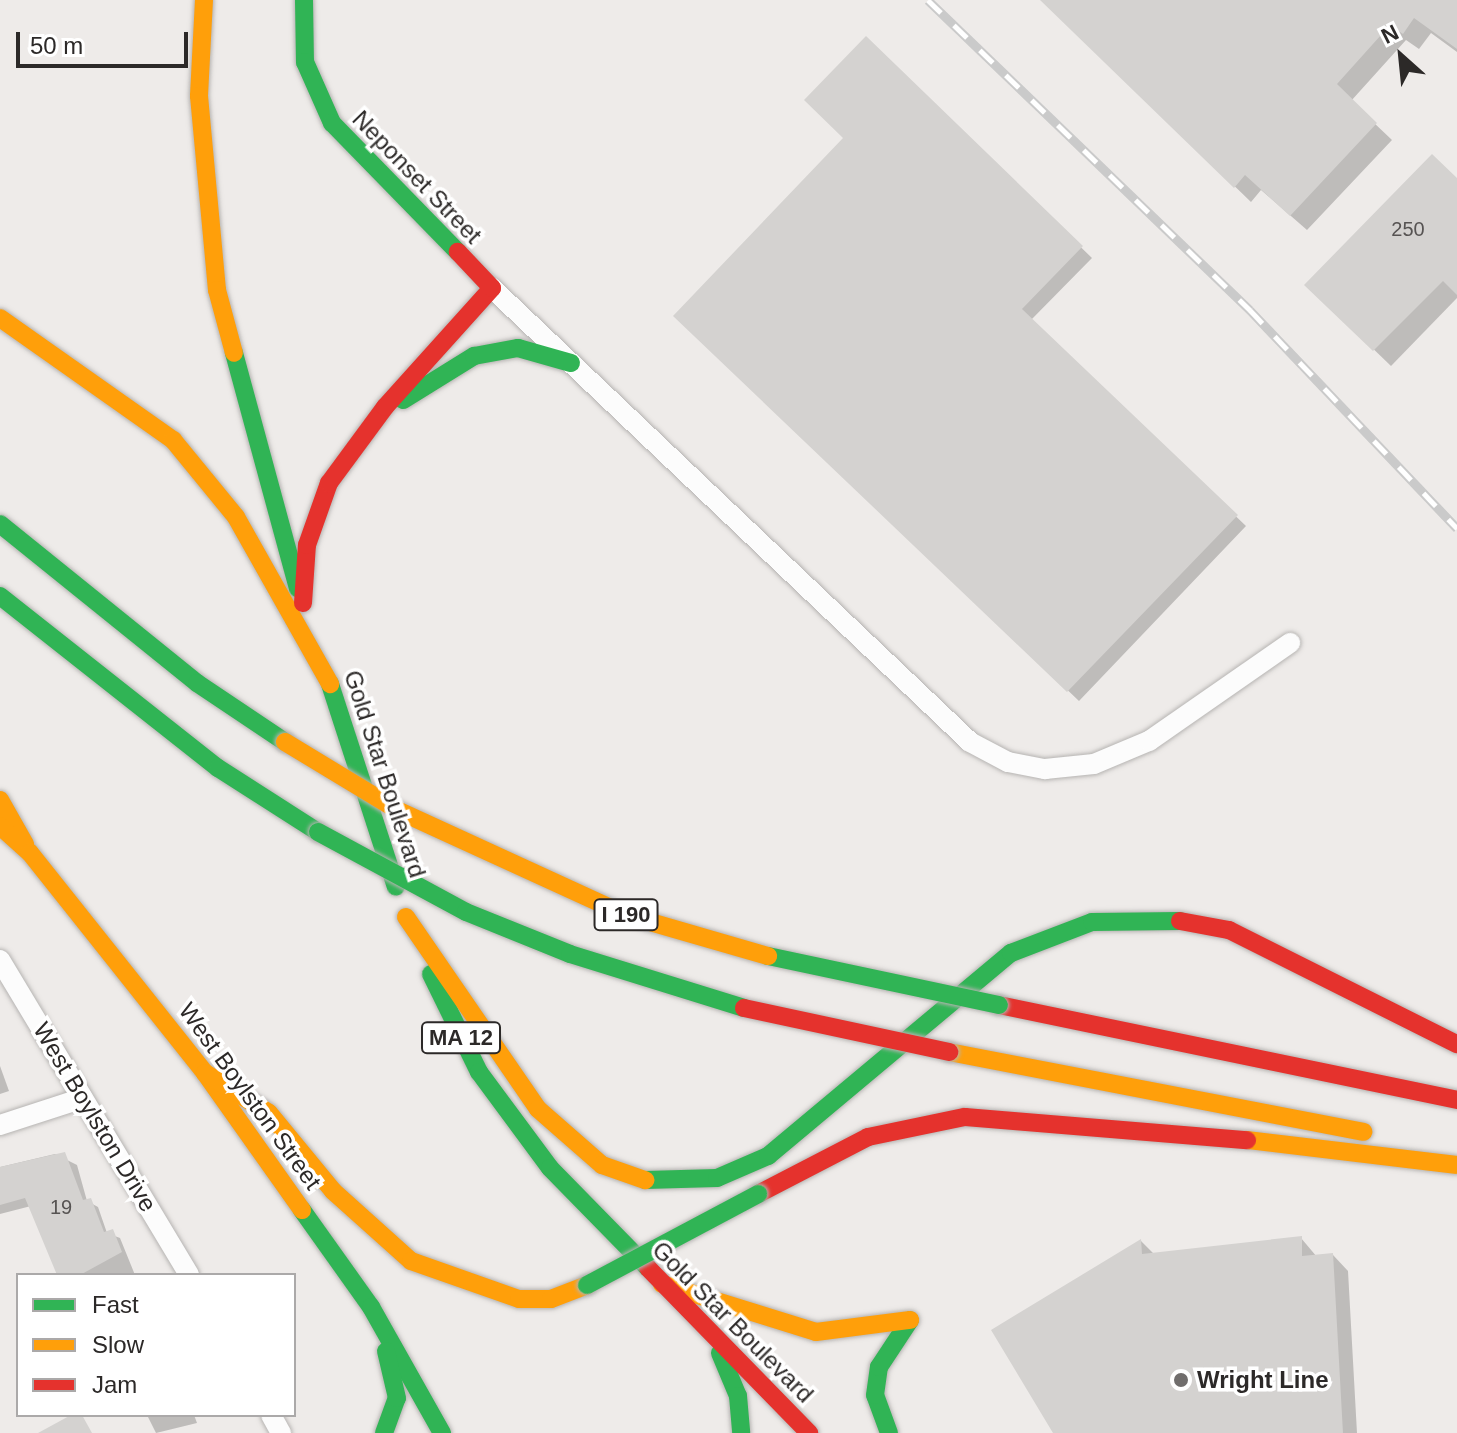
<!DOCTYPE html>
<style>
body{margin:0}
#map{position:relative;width:1457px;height:1433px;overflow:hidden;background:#eeebe9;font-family:Helvetica,sans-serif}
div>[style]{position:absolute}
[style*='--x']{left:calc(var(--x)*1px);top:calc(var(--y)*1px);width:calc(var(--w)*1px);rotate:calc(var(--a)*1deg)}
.shadow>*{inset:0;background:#0003}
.building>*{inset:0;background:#d4d2d0}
.roads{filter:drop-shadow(0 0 2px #b6b4b2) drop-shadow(0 0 2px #b6b4b2)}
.street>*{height:20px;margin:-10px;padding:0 10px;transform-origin:10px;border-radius:10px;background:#fcfcfc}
.fast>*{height:18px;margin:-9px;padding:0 9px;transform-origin:9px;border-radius:9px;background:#30b455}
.slow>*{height:18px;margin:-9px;padding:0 9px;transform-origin:9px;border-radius:9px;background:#ff9f0a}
.jam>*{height:18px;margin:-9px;padding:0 9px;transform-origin:9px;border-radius:9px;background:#e5322d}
.rail>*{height:9px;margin-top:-4.5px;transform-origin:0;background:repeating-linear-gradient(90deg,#fff 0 18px,#cacaca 0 36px);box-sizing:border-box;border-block:2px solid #cacaca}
.bridges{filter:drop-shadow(0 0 2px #b6b4b2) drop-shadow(0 0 2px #b6b4b2)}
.fast-bridge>*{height:18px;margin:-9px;padding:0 9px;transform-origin:9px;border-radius:9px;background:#30b455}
.slow-bridge>*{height:18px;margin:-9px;padding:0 9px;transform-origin:9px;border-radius:9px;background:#ff9f0a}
.jam-bridge>*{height:18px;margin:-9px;padding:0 9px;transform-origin:9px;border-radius:9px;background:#e5322d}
.dots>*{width:22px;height:22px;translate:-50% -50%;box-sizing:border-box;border:4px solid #fff;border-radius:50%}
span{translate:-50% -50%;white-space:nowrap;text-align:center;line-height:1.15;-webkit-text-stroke:7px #fff;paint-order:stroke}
.number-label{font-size:20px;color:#565352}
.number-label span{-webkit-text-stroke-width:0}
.shield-label span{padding:2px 6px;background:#fff;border:2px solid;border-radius:6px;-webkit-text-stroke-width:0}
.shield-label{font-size:22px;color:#2c2928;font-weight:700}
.street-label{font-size:24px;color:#2c2928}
.poi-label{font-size:24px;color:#2c2928;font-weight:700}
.left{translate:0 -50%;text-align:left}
.legend{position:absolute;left:16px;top:1273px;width:280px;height:144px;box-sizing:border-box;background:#fff;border:2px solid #aba9a9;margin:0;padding:10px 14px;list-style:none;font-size:24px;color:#2c2928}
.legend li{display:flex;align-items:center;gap:16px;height:40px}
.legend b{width:40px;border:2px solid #aba9a9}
.north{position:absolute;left:1361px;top:16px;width:80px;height:80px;-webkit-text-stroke:6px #fff;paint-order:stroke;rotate:333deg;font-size:22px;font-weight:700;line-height:32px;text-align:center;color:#2c2928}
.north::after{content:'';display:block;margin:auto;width:28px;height:36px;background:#2c2928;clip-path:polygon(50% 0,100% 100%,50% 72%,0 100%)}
.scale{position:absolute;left:16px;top:32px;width:172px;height:36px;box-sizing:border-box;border:4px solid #2c2928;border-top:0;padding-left:10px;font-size:24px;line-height:28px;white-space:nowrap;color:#2c2928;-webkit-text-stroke:6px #fff;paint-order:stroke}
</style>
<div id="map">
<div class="shadow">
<div style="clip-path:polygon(1042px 0,1457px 0,1457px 52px,1431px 33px,1419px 49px,1406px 40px,1351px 101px,1392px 140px,1307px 230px,1261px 190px,1251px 202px)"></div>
<div style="clip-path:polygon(866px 39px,1092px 258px,1031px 320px,1246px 526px,1079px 701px,675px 316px,846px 138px)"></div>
<div style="clip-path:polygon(1457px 181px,1457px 298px,1391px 366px,1307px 285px)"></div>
<div style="clip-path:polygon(0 1066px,9px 1091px,0 1094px)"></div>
<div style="clip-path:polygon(55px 1154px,77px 1165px,87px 1201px,98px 1207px,107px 1233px,120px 1238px,135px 1275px,62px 1275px,31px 1206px,0 1214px,0 1167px)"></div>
<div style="clip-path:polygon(1301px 1238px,1317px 1257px,1333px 1255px,1348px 1271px,1357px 1433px,1055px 1433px,994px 1331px,1141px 1241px,1154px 1254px)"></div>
<div style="clip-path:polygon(147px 1415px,194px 1415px,197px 1423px,156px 1433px)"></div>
</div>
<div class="building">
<div style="clip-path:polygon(1040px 0,1457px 0,1457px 49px,1414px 18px,1403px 34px,1390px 25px,1337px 84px,1377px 123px,1290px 216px,1245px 175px,1234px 188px)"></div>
<div style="clip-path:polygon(866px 36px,1083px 246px,1022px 309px,1238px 515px,1067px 692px,673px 316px,843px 138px,804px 100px)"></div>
<div style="clip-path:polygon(1432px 154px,1457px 178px,1457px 295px,1443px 281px,1373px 351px,1304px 285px)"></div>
<div style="clip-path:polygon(65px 1152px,83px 1200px,91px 1198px,104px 1232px,113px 1229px,122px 1252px,80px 1275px,57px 1275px,25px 1198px,0 1205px,0 1167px)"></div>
<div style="clip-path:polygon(1302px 1236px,1302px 1256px,1333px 1253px,1343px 1433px,1053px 1433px,991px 1330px,1141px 1239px,1142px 1254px)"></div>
<div style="clip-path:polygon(71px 1415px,82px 1415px,92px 1433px,38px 1433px)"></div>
</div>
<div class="roads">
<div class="street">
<div style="--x:492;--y:288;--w:659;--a:43.52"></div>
<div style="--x:970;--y:742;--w:43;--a:27.8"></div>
<div style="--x:1008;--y:762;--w:38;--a:11"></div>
<div style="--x:1045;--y:769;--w:49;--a:-5.8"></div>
<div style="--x:1094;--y:764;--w:60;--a:-22.7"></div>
<div style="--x:1149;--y:741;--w:172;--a:-34.8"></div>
<div style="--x:0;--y:960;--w:367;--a:59"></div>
<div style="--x:0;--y:1125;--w:87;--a:-18"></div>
<div style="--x:271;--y:1415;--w:21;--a:61"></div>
</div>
<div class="fast">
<div style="--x:304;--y:0;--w:62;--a:89.1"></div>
<div style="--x:305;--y:62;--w:67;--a:66.1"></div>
<div style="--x:332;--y:123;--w:180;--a:45.7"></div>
<div style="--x:234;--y:353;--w:244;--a:74.8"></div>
<div style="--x:403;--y:400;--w:84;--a:-31.8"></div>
<div style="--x:474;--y:356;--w:45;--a:-10.3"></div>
<div style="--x:518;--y:348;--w:55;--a:15.8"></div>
<div style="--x:0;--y:524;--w:253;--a:38.9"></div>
<div style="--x:197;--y:683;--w:106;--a:33.8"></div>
<div style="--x:0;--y:596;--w:278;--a:38.3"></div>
<div style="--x:218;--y:768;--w:119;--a:32.6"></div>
<div style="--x:330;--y:684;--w:213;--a:72"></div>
<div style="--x:431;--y:974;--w:109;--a:63.9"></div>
<div style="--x:479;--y:1072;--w:119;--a:53.5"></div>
<div style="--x:550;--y:1168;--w:140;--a:45.6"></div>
<div style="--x:645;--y:1180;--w:72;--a:-1.6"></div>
<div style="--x:717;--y:1178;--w:56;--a:-23.3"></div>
<div style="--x:768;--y:1156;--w:317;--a:-39.9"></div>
<div style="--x:1011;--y:953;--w:87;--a:-20.9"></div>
<div style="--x:1092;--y:922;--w:88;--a:-0.7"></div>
<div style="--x:302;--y:1210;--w:119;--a:54.6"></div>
<div style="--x:371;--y:1307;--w:145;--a:60.6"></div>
<div style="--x:720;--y:1353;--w:47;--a:67.3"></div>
<div style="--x:738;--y:1396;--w:37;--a:85"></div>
<div style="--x:384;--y:1433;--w:37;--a:-70"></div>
<div style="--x:397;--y:1398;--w:48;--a:-103.2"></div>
<div style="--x:889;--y:1433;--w:40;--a:-110.2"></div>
<div style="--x:875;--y:1395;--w:28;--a:-82"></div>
<div style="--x:879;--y:1367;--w:56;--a:-56.6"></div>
</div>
<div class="slow">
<div style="--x:204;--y:0;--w:96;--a:93"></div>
<div style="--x:199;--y:96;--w:195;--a:84.7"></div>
<div style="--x:217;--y:290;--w:65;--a:74.9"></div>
<div style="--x:0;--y:318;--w:212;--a:35.2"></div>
<div style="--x:173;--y:440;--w:99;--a:50.7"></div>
<div style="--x:236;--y:517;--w:192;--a:60.6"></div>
<div style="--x:0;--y:800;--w:51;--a:60.4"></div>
<div style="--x:0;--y:826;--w:40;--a:42"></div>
<div style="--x:30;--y:853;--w:281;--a:51.5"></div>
<div style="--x:205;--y:1073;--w:168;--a:54.7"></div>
<div style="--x:406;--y:917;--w:233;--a:55.5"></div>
<div style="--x:538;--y:1109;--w:85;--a:41.2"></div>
<div style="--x:602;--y:1165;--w:46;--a:19.2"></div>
<div style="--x:949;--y:1052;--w:422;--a:10.9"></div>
<div style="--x:205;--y:1073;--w:75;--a:32"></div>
<div style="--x:269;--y:1113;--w:101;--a:50.6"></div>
<div style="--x:333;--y:1191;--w:105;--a:41.9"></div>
<div style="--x:411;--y:1261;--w:114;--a:19.4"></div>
<div style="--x:519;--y:1299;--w:32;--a:0"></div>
<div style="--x:551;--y:1299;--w:39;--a:-21"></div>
<div style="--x:1247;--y:1140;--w:211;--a:6.8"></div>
<div style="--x:662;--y:1284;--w:161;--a:17.3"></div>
<div style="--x:816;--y:1332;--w:95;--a:-7.3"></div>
</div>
<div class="jam">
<div style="--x:303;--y:603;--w:58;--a:-86.1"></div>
<div style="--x:307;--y:545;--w:66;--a:-70.5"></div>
<div style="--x:329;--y:483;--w:94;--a:-53.6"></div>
<div style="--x:385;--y:407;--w:160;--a:-48"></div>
<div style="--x:492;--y:288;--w:50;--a:-133.4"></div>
<div style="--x:1180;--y:921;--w:50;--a:10.4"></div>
<div style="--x:1229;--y:930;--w:255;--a:26.6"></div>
<div style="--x:999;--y:1005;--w:468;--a:11.7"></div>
<div style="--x:758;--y:1194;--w:124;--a:-27.4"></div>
<div style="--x:868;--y:1137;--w:99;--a:-11.7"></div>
<div style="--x:965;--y:1117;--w:283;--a:4.7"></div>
<div style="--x:648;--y:1268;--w:231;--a:45.7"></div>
</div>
</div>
<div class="rail">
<div style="--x:928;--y:0;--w:447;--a:43.9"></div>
<div style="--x:1250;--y:310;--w:301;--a:46.5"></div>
</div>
<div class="bridges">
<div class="fast-bridge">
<div style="--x:318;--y:832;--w:168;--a:28.4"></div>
<div style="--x:466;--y:912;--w:112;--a:22"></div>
<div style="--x:570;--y:954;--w:182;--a:17.2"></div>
<div style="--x:768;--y:956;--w:236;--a:12"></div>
<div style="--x:587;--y:1285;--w:194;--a:-28"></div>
</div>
<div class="slow-bridge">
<div style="--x:285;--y:742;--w:133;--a:31.2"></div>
<div style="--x:399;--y:811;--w:250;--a:24.6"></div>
<div style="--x:626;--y:915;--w:148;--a:16.1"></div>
</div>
<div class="jam-bridge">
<div style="--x:744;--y:1008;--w:210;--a:12.1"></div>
</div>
</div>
<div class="dots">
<div style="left:1181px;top:1380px;background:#706d6c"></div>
</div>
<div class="number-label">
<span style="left:1408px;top:229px">250</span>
<span style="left:61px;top:1207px">19</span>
</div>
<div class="shield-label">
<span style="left:626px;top:915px">I 190</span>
<span style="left:461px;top:1038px">MA 12</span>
</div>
<div class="street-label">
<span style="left:417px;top:177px;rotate:46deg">Neponset Street</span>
<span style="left:385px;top:774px;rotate:72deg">Gold Star Boulevard</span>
<span style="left:250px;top:1096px;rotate:54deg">West Boylston Street</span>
<span style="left:95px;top:1117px;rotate:59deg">West Boylston Drive</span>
<span style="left:733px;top:1322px;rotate:45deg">Gold Star Boulevard</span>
</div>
<div class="poi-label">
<span class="left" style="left:1197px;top:1380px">Wright Line</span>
</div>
<ul class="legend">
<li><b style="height:10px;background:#30b455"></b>Fast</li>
<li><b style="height:10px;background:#ff9f0a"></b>Slow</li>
<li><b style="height:10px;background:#e5322d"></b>Jam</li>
</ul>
<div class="north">N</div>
<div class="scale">50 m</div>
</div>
